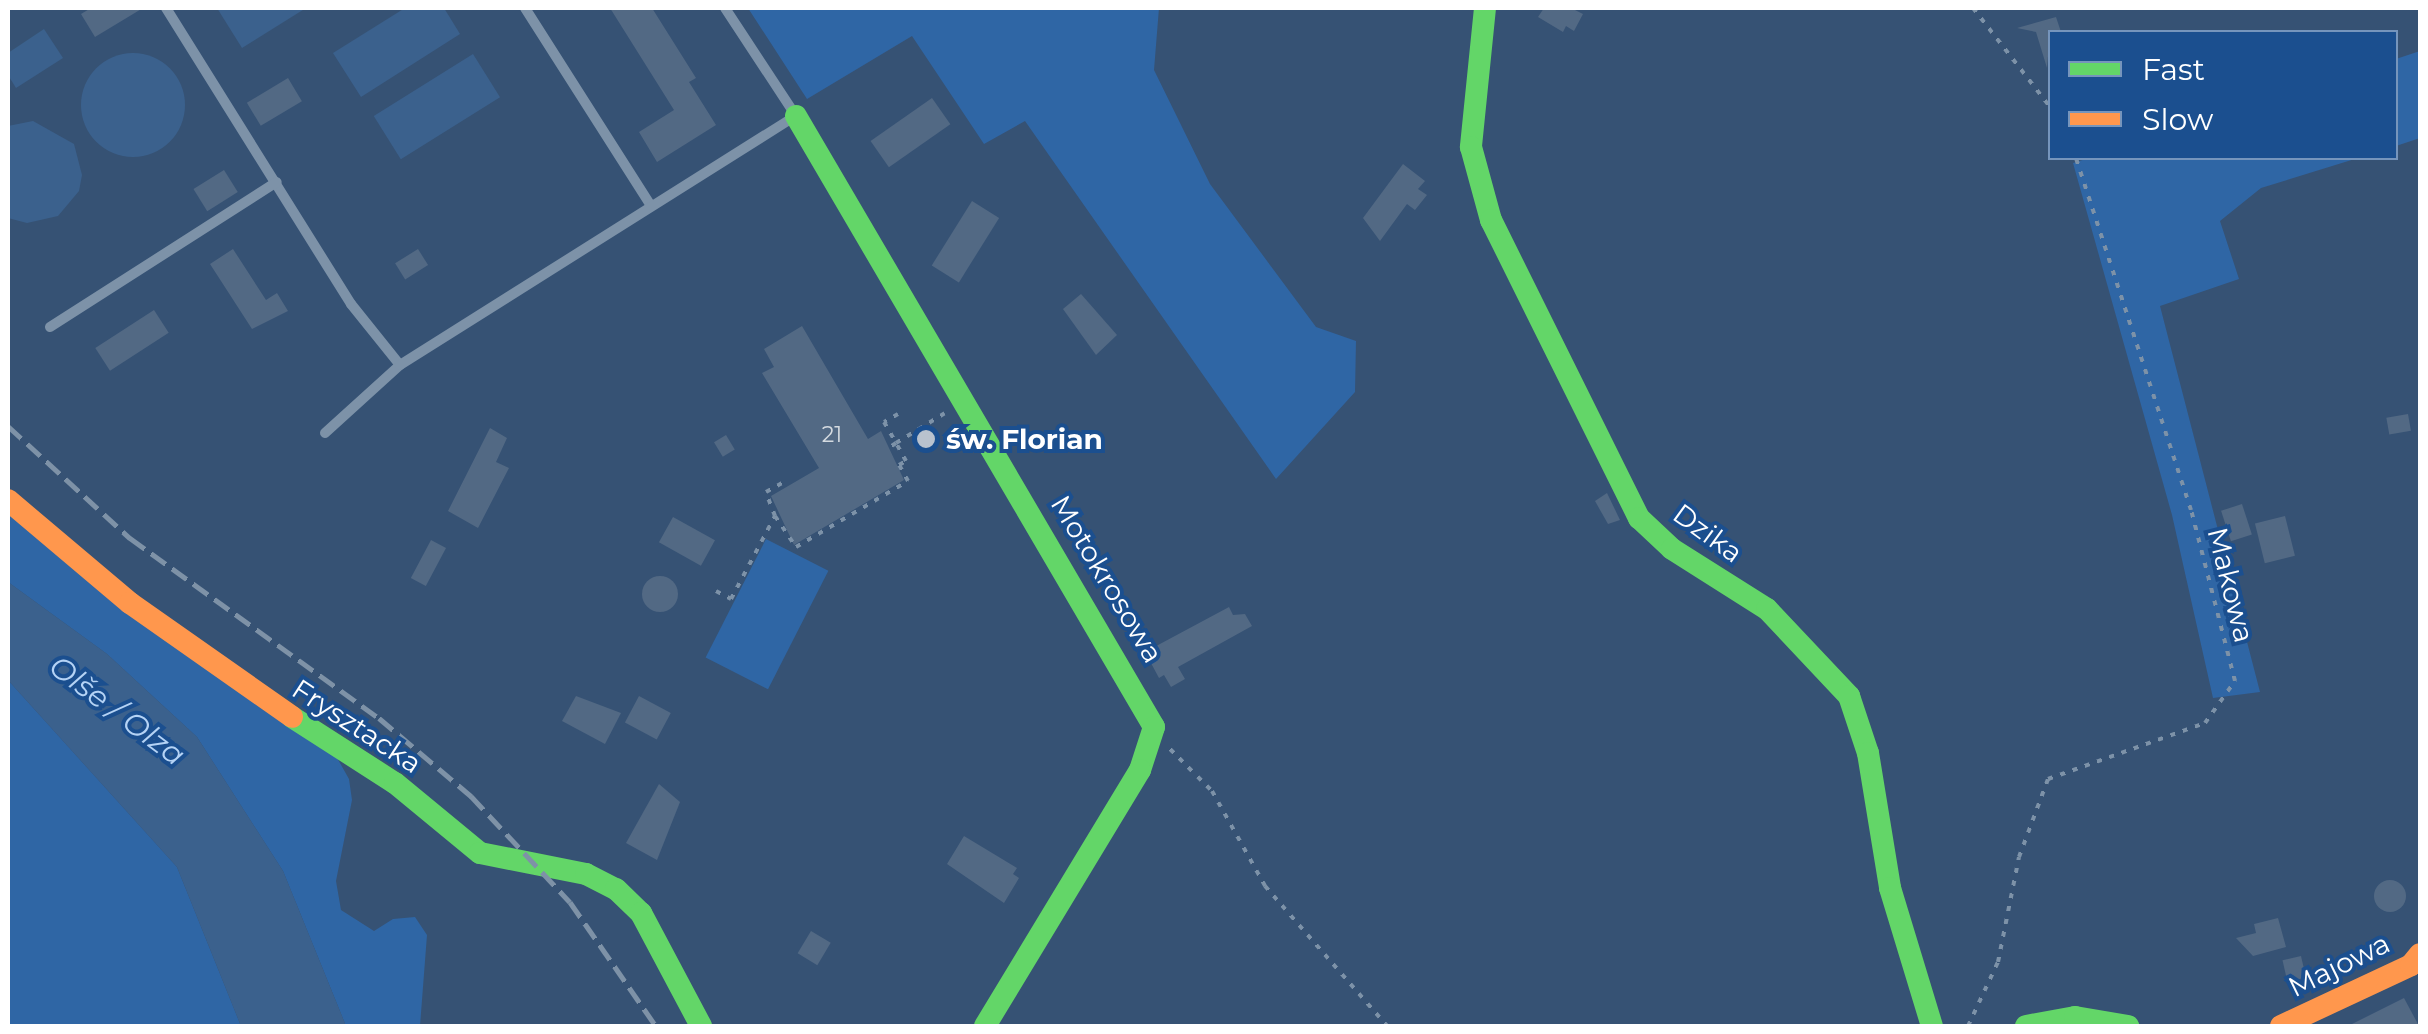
<!DOCTYPE html>
<meta charset="utf-8">
<style>
body{margin:0}
#map{position:relative;width:2428px;height:1034px;overflow:hidden;background:#365274;font-family:Montserrat,sans-serif}
div>[style]{position:absolute}
[style*='--x']{left:calc(var(--x)*1px);top:calc(var(--y)*1px);width:calc(var(--w)*1px);rotate:calc(var(--a)*1deg)}
.green>*{inset:0;background:#2f66a5;transform-origin:0 0}
.water>*{inset:0;background:#3b618d;transform-origin:0 0}
.round{border-radius:50%}
.building>*{inset:0;background:#526984;transform-origin:0 0}
.path>*{height:4px;margin-top:-2px;transform-origin:0;background:repeating-linear-gradient(90deg,#7d92a8 0 5px,transparent 0 13px)}
.lane>*{height:10px;margin:-5px;padding:0 5px;transform-origin:5px;border-radius:5px;background:#7d92a8}
.fast>*{height:22px;margin:-11px;padding:0 11px;transform-origin:11px;border-radius:11px;background:#63d668}
.slow>*{height:22px;margin:-11px;padding:0 11px;transform-origin:11px;border-radius:11px;background:#ff974d}
.rail>*{height:5px;margin-top:-2.5px;transform-origin:0;background:repeating-linear-gradient(90deg,#7e92a7 0 18px,transparent 0 26px)}
.dots>*{width:28px;height:28px;translate:-50% -50%;box-sizing:border-box;border:5px solid #1b4f8f;border-radius:50%}
span{translate:-50% -50%;white-space:nowrap;text-align:center;line-height:1.15;-webkit-text-stroke:8px #1b4f8f;paint-order:stroke}
.number-label{font-size:22px;color:#d4dae0}
.number-label span{-webkit-text-stroke-width:0}
.poi-label{font-size:28px;color:#fff;font-weight:700}
.left{translate:0 -50%;text-align:left}
.street-label{font-size:28px;color:#fff}
.water-label{font-size:30px;color:#b5d3f5;font-style:italic}
.frame{position:absolute;inset:0;border:10px solid #fff;pointer-events:none}
.legend{position:absolute;left:2048px;top:30px;width:350px;height:130px;box-sizing:border-box;background:#1b4f8f;border:2px solid #7695bc;margin:0;padding:12px 18px;list-style:none;font-size:30px;color:#fff}
.legend li{display:flex;align-items:center;gap:20px;height:50px}
.legend b{width:50px;border:2px solid #7695bc}
</style>
<div id="map">
<div class="green">
<div style="clip-path:polygon(748px 8px,1159px 8px,1154px 70px,1210px 184px,1316px 327px,1356px 341px,1355px 392px,1276px 479px,1025px 121px,984px 144px,912px 36px,807px 99px)"></div>
<div style="clip-path:polygon(2420px 51px,2420px 138px,2396px 146px,2396px 59px)"></div>
<div style="clip-path:polygon(2089px 158px,2358px 158px,2261px 188px,2220px 221px,2239px 279px,2160px 306px,2260px 692px,2213px 698px,2172px 515px,2073px 163px)"></div>
<div style="clip-path:polygon(8px 513px,336px 756px,349px 779px,352px 800px,336px 881px,341px 910px,374px 931px,393px 919px,415px 917px,427px 935px,420px 1026px,346px 1026px,283px 871px,197px 737px,107px 654px,8px 582px)"></div>
<div style="left:766px;top:539px;width:70px;height:133px;rotate:27deg"></div>
<div style="clip-path:polygon(8px 680px,177px 867px,241px 1026px,8px 1026px)"></div>
</div>
<div class="water">
<div style="clip-path:polygon(217px 8px,306px 8px,242px 48px)"></div>
<div style="clip-path:polygon(405px 8px,444px 8px,460px 34px,361px 97px,333px 53px)"></div>
<div style="clip-path:polygon(44px 29px,63px 58px,16px 88px,8px 75px,8px 53px)"></div>
<div class="round" style="left:81px;top:53px;width:104px;height:104px"></div>
<div style="left:473px;top:54px;width:51px;height:117px;rotate:58deg"></div>
<div style="clip-path:polygon(33px 121px,74px 144px,82px 175px,79px 191px,58px 216px,27px 223px,8px 218px,8px 126px)"></div>
<div style="clip-path:polygon(8px 582px,107px 654px,197px 737px,283px 871px,346px 1026px,241px 1026px,177px 867px,8px 680px)"></div>
</div>
<div class="building">
<div style="clip-path:polygon(91px 8px,143px 8px,95px 37px,81px 14px)"></div>
<div style="clip-path:polygon(610px 8px,652px 8px,696px 78px,689px 82px,716px 125px,657px 162px,639px 132px,674px 110px)"></div>
<div style="clip-path:polygon(1544px 8px,1571px 8px,1583px 14px,1574px 31px,1566px 26px,1563px 32px,1538px 17px)"></div>
<div style="clip-path:polygon(2056px 17px,2061px 32px,2050px 32px,2047px 68px,2036px 32px,2017px 28px)"></div>
<div style="left:288px;top:78px;width:27px;height:48px;rotate:59deg"></div>
<div style="left:932px;top:98px;width:32px;height:75px;rotate:55deg"></div>
<div style="clip-path:polygon(1403px 164px,1425px 181px,1418px 189px,1427px 195px,1415px 210px,1407px 204px,1380px 241px,1363px 218px)"></div>
<div style="left:224px;top:170px;width:26px;height:36px;rotate:58deg"></div>
<div style="left:972px;top:201px;width:32px;height:76px;rotate:32deg"></div>
<div style="clip-path:polygon(233px 249px,266px 300px,277px 293px,288px 311px,252px 329px,210px 264px)"></div>
<div style="left:418px;top:249px;width:19px;height:27px;rotate:58deg"></div>
<div style="clip-path:polygon(1081px 294px,1117px 335px,1096px 355px,1063px 309px)"></div>
<div style="left:154px;top:310px;width:27px;height:70px;rotate:57deg"></div>
<div style="clip-path:polygon(802px 326px,868px 439px,881px 431px,904px 480px,794px 545px,771px 496px,819px 468px,762px 373px,774px 367px,764px 349px)"></div>
<div style="left:2408px;top:414px;width:17px;height:22px;rotate:80deg"></div>
<div style="clip-path:polygon(490px 428px,507px 438px,496px 462px,509px 468px,478px 528px,448px 511px)"></div>
<div style="left:726px;top:435px;width:17px;height:14px;rotate:59deg"></div>
<div style="clip-path:polygon(1607px 493px,1620px 520px,1608px 524px,1595px 501px)"></div>
<div style="left:2242px;top:504px;width:32px;height:22px;rotate:72deg"></div>
<div style="left:2285px;top:516px;width:41px;height:31px;rotate:76deg"></div>
<div style="left:673px;top:517px;width:48px;height:29px;rotate:29deg"></div>
<div style="left:431px;top:540px;width:17px;height:43px;rotate:28deg"></div>
<div class="round" style="left:642px;top:576px;width:36px;height:36px"></div>
<div style="clip-path:polygon(1229px 607px,1233px 615px,1245px 614px,1252px 626px,1178px 667px,1185px 679px,1171px 687px,1164px 675px,1159px 678px,1145px 652px)"></div>
<div style="clip-path:polygon(576px 696px,621px 713px,605px 744px,562px 721px)"></div>
<div style="left:639px;top:696px;width:36px;height:30px;rotate:28deg"></div>
<div style="clip-path:polygon(659px 784px,680px 802px,657px 860px,626px 843px)"></div>
<div style="clip-path:polygon(964px 836px,1017px 868px,1013px 874px,1019px 878px,1004px 903px,947px 864px)"></div>
<div class="round" style="left:2374px;top:880px;width:32px;height:32px"></div>
<div style="clip-path:polygon(2278px 918px,2286px 947px,2253px 956px,2236px 938px,2256px 933px,2254px 924px)"></div>
<div style="left:811px;top:931px;width:23px;height:26px;rotate:31deg"></div>
<div style="left:2301px;top:956px;width:22px;height:19px;rotate:77deg"></div>
<div style="clip-path:polygon(2404px 998px,2419px 1026px,2348px 1026px)"></div>
</div>
<div class="path">
<div style="--x:1973;--y:8;--w:125;--a:52.1"></div>
<div style="--x:898;--y:414;--w:16;--a:150"></div>
<div style="--x:884;--y:422;--w:24;--a:60"></div>
<div style="--x:896;--y:443;--w:57;--a:-31.5"></div>
<div style="--x:775;--y:516;--w:26;--a:-111"></div>
<div style="--x:766;--y:492;--w:23;--a:-29"></div>
<div style="--x:716;--y:591;--w:17;--a:28"></div>
<div style="--x:731;--y:599;--w:94;--a:-62.1"></div>
<div style="--x:775;--y:516;--w:37;--a:56"></div>
<div style="--x:796;--y:547;--w:130;--a:-30.5"></div>
<div style="--x:908;--y:481;--w:18;--a:-119"></div>
<div style="--x:899;--y:465;--w:8;--a:-30"></div>
<div style="--x:906;--y:461;--w:21;--a:-119"></div>
<div style="--x:896;--y:443;--w:7;--a:146"></div>
<div style="--x:1170;--y:749;--w:59;--a:45"></div>
<div style="--x:1212;--y:791;--w:109;--a:60.8"></div>
<div style="--x:1265;--y:886;--w:186;--a:48.9"></div>
<div style="--x:1968;--y:1026;--w:71;--a:-64.9"></div>
<div style="--x:1998;--y:962;--w:107;--a:-78.7"></div>
<div style="--x:2019;--y:857;--w:83;--a:-69.6"></div>
<div style="--x:2048;--y:779;--w:167;--a:-19.6"></div>
<div style="--x:2205;--y:723;--w:52;--a:-54.5"></div>
<div style="--x:2235;--y:681;--w:177;--a:-104.4"></div>
<div style="--x:2191;--y:510;--w:370;--a:-108.1"></div>
</div>
<div class="lane">
<div style="--x:166;--y:8;--w:349;--a:58"></div>
<div style="--x:351;--y:304;--w:78;--a:51.2"></div>
<div style="--x:525;--y:8;--w:231;--a:57.5"></div>
<div style="--x:50;--y:327;--w:269;--a:-32.6"></div>
<div style="--x:325;--y:433;--w:101;--a:-42.2"></div>
<div style="--x:400;--y:365;--w:468;--a:-32.2"></div>
<div style="--x:796;--y:116;--w:129;--a:-123.3"></div>
</div>
<div class="fast">
<div style="--x:1485;--y:8;--w:140;--a:95.8"></div>
<div style="--x:1471;--y:147;--w:76;--a:74.7"></div>
<div style="--x:1491;--y:220;--w:333;--a:63.6"></div>
<div style="--x:1639;--y:518;--w:45;--a:43.2"></div>
<div style="--x:1672;--y:549;--w:112;--a:32.3"></div>
<div style="--x:1767;--y:609;--w:120;--a:46.7"></div>
<div style="--x:1849;--y:696;--w:60;--a:71.6"></div>
<div style="--x:1868;--y:753;--w:137;--a:80.7"></div>
<div style="--x:1890;--y:888;--w:144;--a:73.1"></div>
<div style="--x:796;--y:116;--w:708;--a:59.63"></div>
<div style="--x:1154;--y:727;--w:45;--a:108"></div>
<div style="--x:1140;--y:770;--w:299;--a:121.2"></div>
<div style="--x:292;--y:717;--w:122;--a:32.7"></div>
<div style="--x:395;--y:783;--w:110;--a:39.5"></div>
<div style="--x:480;--y:853;--w:108;--a:11.2"></div>
<div style="--x:586;--y:874;--w:34;--a:27"></div>
<div style="--x:616;--y:889;--w:35;--a:44"></div>
<div style="--x:641;--y:913;--w:128;--a:62"></div>
<div style="--x:2026;--y:1026;--w:50;--a:-10.4"></div>
<div style="--x:2075;--y:1017;--w:54;--a:9.6"></div>
</div>
<div class="slow">
<div style="--x:8;--y:500;--w:160;--a:40.2"></div>
<div style="--x:130;--y:603;--w:198;--a:35.1"></div>
<div style="--x:2281;--y:1026;--w:144;--a:-25.1"></div>
<div style="--x:2411;--y:965;--w:14;--a:-51"></div>
</div>
<div class="rail">
<div style="--x:8;--y:426;--w:166;--a:42.6"></div>
<div style="--x:130;--y:538;--w:307;--a:35.9"></div>
<div style="--x:379;--y:718;--w:121;--a:40.3"></div>
<div style="--x:471;--y:796;--w:145;--a:47"></div>
<div style="--x:570;--y:902;--w:151;--a:55.3"></div>
</div>
<div class="dots">
<div style="left:926px;top:439px;background:#b9c2ce"></div>
</div>
<div class="number-label">
<span style="left:832px;top:435px">21</span>
</div>
<div class="poi-label">
<span class="left" style="left:946px;top:439px">św. Florian</span>
</div>
<div class="street-label">
<span style="left:1708px;top:533px;rotate:36deg">Dzika</span>
<span style="left:1107px;top:579px;rotate:59deg">Motokrosowa</span>
<span style="left:2231px;top:585px;rotate:76deg">Makowa</span>
<span style="left:357px;top:726px;rotate:33deg">Frysztacka</span>
<span style="left:2339px;top:965px;rotate:-26deg">Majowa</span>
</div>
<div class="water-label">
<span style="left:117px;top:711px;rotate:37deg">Olše / Olza</span>
</div>
<div class="frame"></div>
<ul class="legend">
<li><b style="height:12px;background:#63d668"></b>Fast</li>
<li><b style="height:12px;background:#ff974d"></b>Slow</li>
</ul>
</div>
